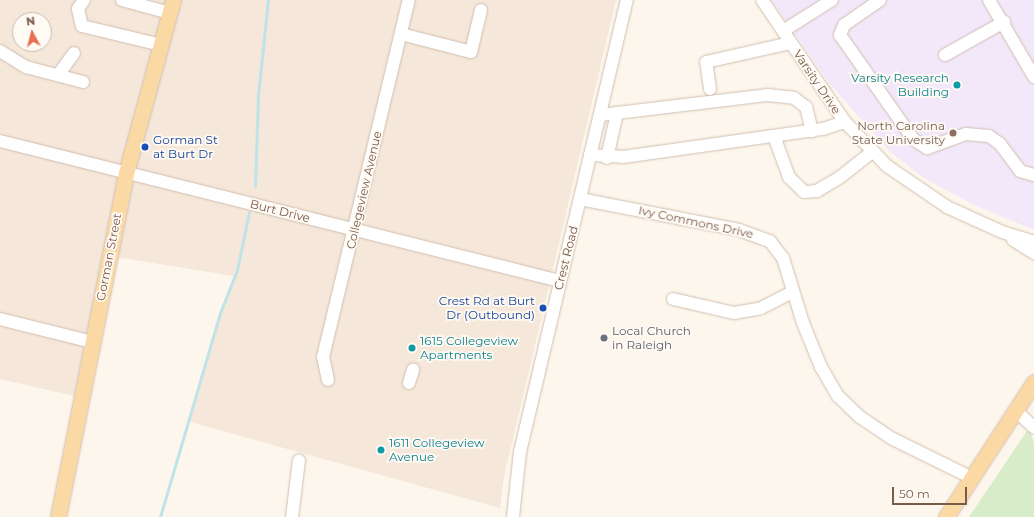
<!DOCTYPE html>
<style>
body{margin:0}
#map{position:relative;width:1034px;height:517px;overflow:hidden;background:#fdf6ec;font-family:Montserrat,sans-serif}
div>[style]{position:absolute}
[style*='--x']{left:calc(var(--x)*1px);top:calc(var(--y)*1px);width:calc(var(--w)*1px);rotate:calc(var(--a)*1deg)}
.residential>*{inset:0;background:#f5e8da}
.education>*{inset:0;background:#f3e8fa}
.green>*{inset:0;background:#d8ecc9}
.stream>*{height:3px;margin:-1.5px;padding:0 1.5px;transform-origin:1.5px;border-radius:1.5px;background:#bfe3e8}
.roads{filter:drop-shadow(0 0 1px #d1beb0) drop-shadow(0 0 1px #d1beb0)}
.minor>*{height:12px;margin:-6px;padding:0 6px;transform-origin:6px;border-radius:6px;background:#fff}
.major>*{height:15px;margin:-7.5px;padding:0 7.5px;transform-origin:7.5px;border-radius:7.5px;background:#fbd9a5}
.dots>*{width:11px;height:11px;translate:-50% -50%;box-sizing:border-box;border:2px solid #fffaf3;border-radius:50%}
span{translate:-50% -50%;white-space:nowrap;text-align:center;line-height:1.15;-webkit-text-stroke:3.5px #fffaf3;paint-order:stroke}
.culture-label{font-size:12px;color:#0d838f}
.right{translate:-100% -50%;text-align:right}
.left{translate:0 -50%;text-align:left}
.street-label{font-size:12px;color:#7a5c4d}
.education-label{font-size:12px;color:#785e54}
.transit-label{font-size:12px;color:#164399}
.worship-label{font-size:12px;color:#5b616d}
.north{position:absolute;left:12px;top:12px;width:40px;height:40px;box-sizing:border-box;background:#fffaf3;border:1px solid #cabbb1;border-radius:50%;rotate:353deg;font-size:11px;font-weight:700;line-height:16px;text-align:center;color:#7a5c4d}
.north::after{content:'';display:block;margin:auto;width:14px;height:18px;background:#e76f51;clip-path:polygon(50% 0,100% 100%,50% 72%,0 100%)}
.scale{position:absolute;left:892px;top:487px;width:75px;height:18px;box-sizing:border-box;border:2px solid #7a5c4d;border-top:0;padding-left:5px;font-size:12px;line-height:14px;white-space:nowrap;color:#7a5c4d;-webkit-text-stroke:3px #fffaf3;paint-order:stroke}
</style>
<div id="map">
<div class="residential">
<div style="clip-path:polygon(evenodd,0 0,616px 0,504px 477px,500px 508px,190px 422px,220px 313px,234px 276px,103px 255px,74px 396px,0 379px,0 0,20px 20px,44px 20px,44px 44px,20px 44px,20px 20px)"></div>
</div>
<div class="education">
<div style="clip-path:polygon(771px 0,1034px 0,1034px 230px,974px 205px,924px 178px,889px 151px,830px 84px)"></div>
</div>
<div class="green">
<div style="clip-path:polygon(1029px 428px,1034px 443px,1034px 517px,969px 517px)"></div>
</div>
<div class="stream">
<div style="--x:255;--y:186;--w:91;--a:-88.1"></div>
<div style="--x:258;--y:95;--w:96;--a:-84"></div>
<div style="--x:160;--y:517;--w:213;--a:-73.6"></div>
<div style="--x:220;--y:313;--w:46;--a:-68.4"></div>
<div style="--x:237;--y:270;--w:59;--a:-78.3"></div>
</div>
<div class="roads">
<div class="minor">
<div style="--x:84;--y:0;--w:11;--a:124"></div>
<div style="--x:78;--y:9;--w:17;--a:77"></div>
<div style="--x:82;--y:26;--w:81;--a:13.5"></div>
<div style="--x:122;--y:0;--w:50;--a:15.2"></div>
<div style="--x:762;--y:0;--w:148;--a:55.8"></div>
<div style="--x:845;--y:122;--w:61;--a:46.3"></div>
<div style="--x:887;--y:166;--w:73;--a:34.3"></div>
<div style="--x:947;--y:207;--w:60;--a:24.4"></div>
<div style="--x:1002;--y:232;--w:34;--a:17"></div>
<div style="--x:880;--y:0;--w:44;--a:145.2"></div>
<div style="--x:844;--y:25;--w:11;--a:112"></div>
<div style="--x:840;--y:35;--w:127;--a:54.9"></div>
<div style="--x:913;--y:139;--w:17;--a:33"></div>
<div style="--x:927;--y:148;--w:41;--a:-19.7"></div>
<div style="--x:966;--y:134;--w:23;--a:5"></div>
<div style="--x:989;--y:136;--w:14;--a:36"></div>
<div style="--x:1000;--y:144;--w:34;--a:53"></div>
<div style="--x:1020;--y:171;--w:15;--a:16"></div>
<div style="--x:989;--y:0;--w:89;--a:59.7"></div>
<div style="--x:783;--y:31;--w:58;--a:-32.3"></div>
<div style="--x:401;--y:34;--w:72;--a:14.4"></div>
<div style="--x:471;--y:52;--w:43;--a:-76.6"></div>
<div style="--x:0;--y:51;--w:31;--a:32"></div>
<div style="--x:26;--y:67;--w:59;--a:14.7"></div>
<div style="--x:945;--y:55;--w:68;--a:-29.2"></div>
<div style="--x:58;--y:75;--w:27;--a:-54"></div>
<div style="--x:710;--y:89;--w:27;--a:-98"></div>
<div style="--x:706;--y:62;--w:86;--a:-12.7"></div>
<div style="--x:600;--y:115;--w:168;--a:-6.8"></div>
<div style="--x:767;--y:95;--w:27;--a:6"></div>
<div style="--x:794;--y:98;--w:15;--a:37"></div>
<div style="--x:806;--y:107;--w:25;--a:76"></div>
<div style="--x:774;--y:136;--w:44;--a:69.9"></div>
<div style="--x:789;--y:177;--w:21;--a:45"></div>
<div style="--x:804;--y:192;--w:13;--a:-4"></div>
<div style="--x:817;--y:191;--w:26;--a:-31"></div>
<div style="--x:839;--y:178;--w:42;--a:-38.2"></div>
<div style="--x:0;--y:141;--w:577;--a:14.04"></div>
<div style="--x:590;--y:155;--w:33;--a:3"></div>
<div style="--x:623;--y:157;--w:202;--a:-8"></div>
<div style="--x:823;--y:129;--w:23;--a:-18"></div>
<div style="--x:607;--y:158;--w:46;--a:-77.5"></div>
<div style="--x:580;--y:199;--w:162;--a:11"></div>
<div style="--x:739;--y:230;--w:33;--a:20"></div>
<div style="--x:770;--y:241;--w:21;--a:53"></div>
<div style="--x:783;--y:258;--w:68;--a:72.9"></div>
<div style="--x:803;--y:323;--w:48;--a:67.8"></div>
<div style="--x:821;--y:367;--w:34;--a:60"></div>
<div style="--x:838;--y:396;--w:30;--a:44"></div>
<div style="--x:860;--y:417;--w:40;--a:34"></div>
<div style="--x:893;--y:439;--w:88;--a:26.3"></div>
<div style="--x:1013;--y:240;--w:25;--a:32"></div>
<div style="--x:673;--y:299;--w:63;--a:12.9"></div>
<div style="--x:734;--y:313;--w:27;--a:-10"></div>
<div style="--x:761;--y:308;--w:35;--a:-27"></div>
<div style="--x:0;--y:319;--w:95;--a:14"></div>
<div style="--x:328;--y:380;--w:24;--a:-102"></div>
<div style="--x:323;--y:357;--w:367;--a:-76.5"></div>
<div style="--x:409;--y:383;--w:14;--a:-73"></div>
<div style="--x:1015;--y:410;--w:26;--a:43"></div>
<div style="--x:292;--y:517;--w:57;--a:-83"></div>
<div style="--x:513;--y:517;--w:65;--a:-83.9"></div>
<div style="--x:520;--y:452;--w:464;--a:-76.7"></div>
</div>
<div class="major">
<div style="--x:58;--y:517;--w:351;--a:-78.8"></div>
<div style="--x:126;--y:173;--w:179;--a:-74.8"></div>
<div style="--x:946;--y:517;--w:161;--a:-56.9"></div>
</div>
</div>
<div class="dots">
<div style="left:957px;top:85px;background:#0f9aa8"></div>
<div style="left:953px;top:133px;background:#8d6e63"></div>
<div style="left:145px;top:147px;background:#1a4fb4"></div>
<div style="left:543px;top:308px;background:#1a4fb4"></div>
<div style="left:604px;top:338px;background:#6b7280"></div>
<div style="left:412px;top:348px;background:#0f9aa8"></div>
<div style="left:381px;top:450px;background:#0f9aa8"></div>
</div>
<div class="culture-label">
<span class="right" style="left:949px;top:85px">Varsity Research<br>Building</span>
<span class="left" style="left:420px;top:348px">1615 Collegeview<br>Apartments</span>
<span class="left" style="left:389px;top:450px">1611 Collegeview<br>Avenue</span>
</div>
<div class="street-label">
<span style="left:817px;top:82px;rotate:56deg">Varsity Drive</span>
<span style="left:364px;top:190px;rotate:-77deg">Collegeview Avenue</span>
<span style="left:280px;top:211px;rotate:14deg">Burt Drive</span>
<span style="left:696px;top:222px;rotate:12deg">Ivy Commons Drive</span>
<span style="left:109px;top:257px;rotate:-79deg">Gorman Street</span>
<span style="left:566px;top:258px;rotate:-76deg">Crest Road</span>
</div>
<div class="education-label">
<span class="right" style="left:945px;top:133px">North Carolina<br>State University</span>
</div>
<div class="transit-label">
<span class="left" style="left:153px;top:147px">Gorman St<br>at Burt Dr</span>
<span class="right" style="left:535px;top:308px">Crest Rd at Burt<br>Dr (Outbound)</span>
</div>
<div class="worship-label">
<span class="left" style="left:612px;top:338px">Local Church<br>in Raleigh</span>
</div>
<div class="north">N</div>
<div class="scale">50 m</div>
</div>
